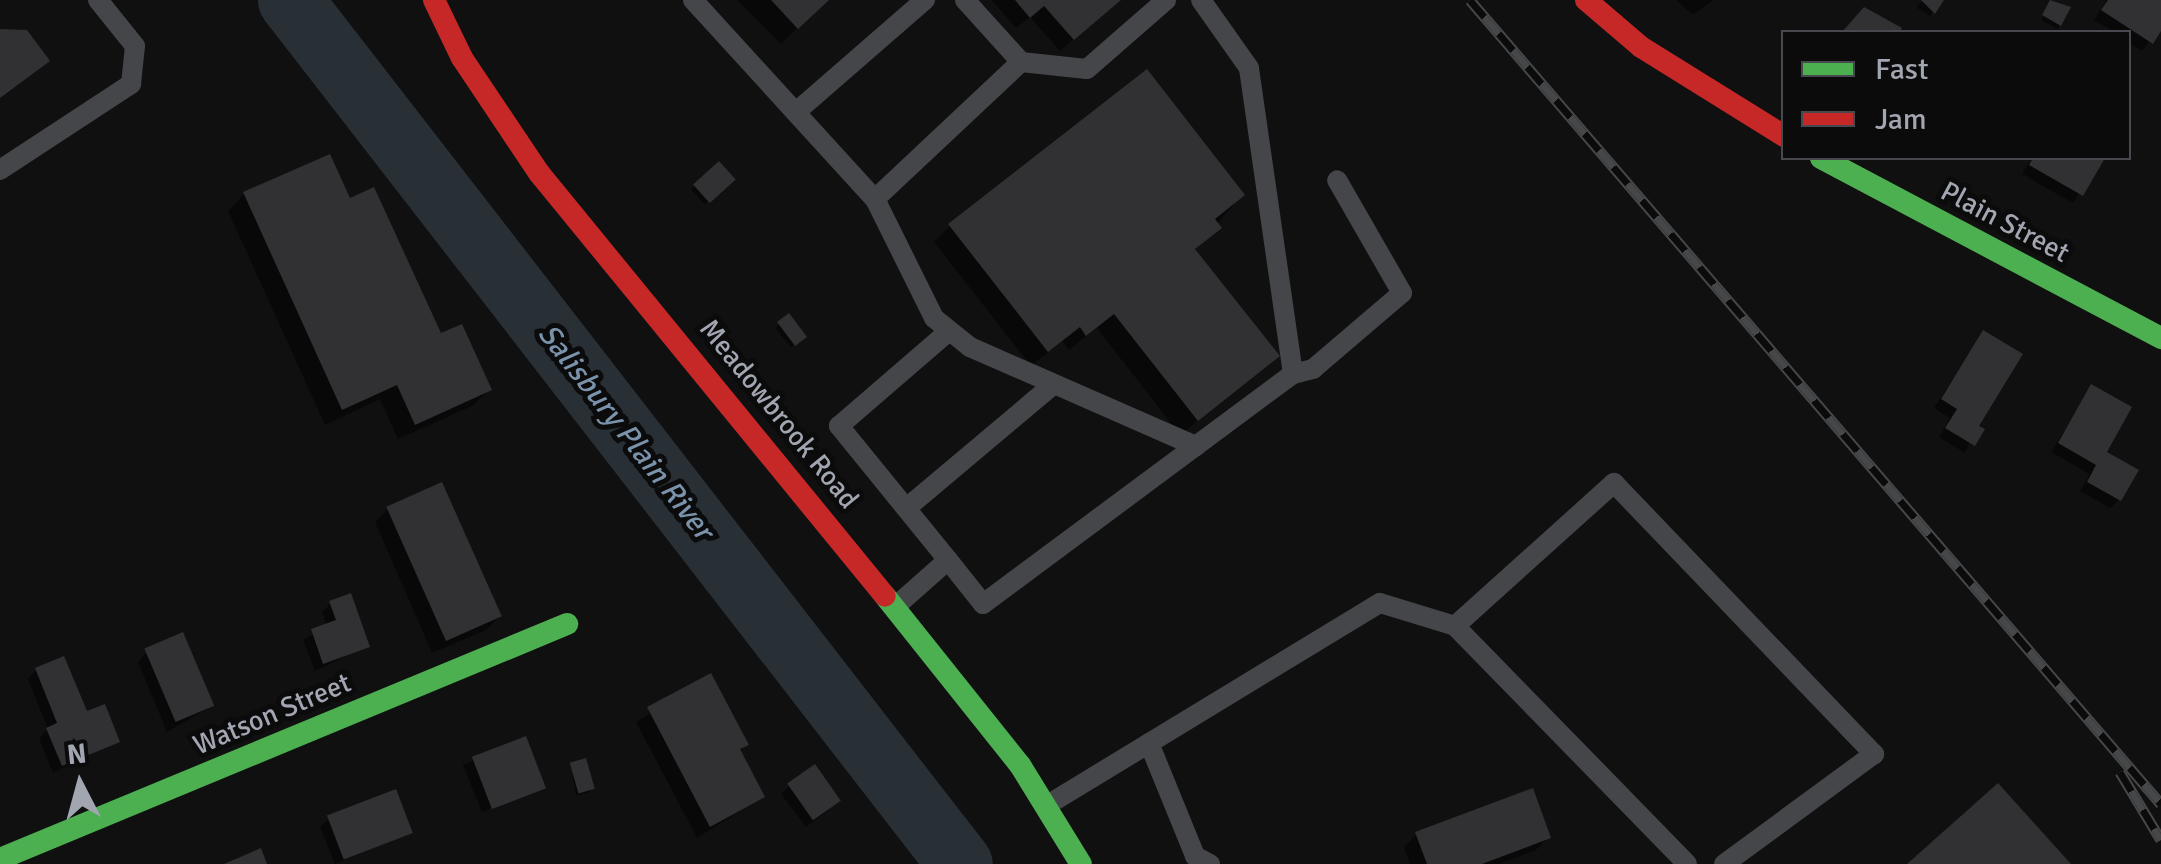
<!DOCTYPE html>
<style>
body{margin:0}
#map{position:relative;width:2161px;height:864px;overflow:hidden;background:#101011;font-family:Signika,sans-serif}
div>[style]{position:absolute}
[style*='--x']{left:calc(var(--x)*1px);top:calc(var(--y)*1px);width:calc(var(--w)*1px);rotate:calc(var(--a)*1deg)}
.shadow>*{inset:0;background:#0007;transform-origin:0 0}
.river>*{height:65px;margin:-32.5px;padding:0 32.5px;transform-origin:32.5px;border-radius:32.5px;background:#282f35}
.building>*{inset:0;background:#313133;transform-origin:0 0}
.lane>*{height:20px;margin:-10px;padding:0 10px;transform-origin:10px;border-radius:10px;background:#454649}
.fast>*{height:22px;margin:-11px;padding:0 11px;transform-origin:11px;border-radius:11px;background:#4caf50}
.jam>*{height:22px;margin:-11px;padding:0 11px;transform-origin:11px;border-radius:11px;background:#c62828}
.rail>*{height:11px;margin-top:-5.5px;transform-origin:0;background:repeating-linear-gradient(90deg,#0b0b0c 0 22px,#454749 0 44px);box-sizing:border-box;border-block:2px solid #454749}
span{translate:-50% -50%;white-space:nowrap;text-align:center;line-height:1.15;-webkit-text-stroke:10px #0b0b0c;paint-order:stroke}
.street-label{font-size:28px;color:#a2a6b1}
.water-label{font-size:30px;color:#7a93ab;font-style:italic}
.legend{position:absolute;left:1781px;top:30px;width:350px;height:130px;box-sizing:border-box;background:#0b0b0c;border:2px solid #47494e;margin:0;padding:12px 18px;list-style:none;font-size:30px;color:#a2a6b1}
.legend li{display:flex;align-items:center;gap:20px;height:50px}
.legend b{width:50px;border:2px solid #47494e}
.north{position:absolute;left:30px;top:734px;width:100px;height:100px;-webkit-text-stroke:8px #0b0b0c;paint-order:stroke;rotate:354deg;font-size:28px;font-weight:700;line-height:40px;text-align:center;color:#a2a6b1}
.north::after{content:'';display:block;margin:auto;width:35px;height:45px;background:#a2a6b1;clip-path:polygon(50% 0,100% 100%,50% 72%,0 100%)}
</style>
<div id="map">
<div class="shadow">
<div style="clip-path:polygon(737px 0,827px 0,781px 44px)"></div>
<div style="clip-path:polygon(992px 0,1118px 0,1060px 51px,1030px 17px,1016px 28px)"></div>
<div style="clip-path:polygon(1676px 0,1713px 0,1693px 15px)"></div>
<div style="clip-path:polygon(1922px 0,1941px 0,1930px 16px,1917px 8px)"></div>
<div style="left:2052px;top:0;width:18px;height:23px;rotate:27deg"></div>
<div style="clip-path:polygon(2107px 0,2161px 0,2161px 27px,2142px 51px,2128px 42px,2128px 32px,2114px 32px,2094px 20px)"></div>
<div style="clip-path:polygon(2032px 158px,2102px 158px,2073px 203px,2022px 174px)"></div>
<div style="left:719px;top:165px;width:20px;height:37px;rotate:49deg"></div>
<div style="clip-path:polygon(244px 194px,349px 201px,439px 337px,489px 390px,472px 406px,398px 439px,380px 399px,325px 425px,228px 211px)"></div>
<div style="clip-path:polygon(1242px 195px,1194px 251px,1276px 356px,1180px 435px,1097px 328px,1069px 350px,1062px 341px,1031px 366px,934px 242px,950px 226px)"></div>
<div style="clip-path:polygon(788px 316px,800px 340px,791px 347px,775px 328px)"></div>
<div style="clip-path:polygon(1983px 333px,1976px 427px,1965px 453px,1939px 437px,1950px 418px,1934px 408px)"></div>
<div style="clip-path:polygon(2092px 387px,2119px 500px,2110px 508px,2080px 491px,2090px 474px,2051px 452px)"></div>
<div style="clip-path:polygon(388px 509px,499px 617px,486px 630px,432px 653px,375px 522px)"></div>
<div style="clip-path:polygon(331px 603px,367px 646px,315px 671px,303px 640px,327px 626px,322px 612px)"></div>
<div style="clip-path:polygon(146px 653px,212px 706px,167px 732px,138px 662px)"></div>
<div style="clip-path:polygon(36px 670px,86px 714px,117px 741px,53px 773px,39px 738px,48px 729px,28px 679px)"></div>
<div style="clip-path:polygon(710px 677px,745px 744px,738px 751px,762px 797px,697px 838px,636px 722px)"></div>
<div style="left:524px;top:740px;width:51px;height:66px;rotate:68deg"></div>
<div style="clip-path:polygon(571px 765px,593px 788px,589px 792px,576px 796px)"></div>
<div style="clip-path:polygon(789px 786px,830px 809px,806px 827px,781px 794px)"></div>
<div style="clip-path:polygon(329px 819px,410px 832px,335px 864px,320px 827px)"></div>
<div style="clip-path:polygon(1417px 834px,1548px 838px,1536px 850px,1499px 864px,1410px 864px,1404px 847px)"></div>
</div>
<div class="river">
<div style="--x:290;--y:0;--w:1093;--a:52.21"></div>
</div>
<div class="building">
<div style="clip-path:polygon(771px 0,829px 0,798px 29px)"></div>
<div style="clip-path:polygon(1015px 0,1121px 0,1074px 40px,1044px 6px,1030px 18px)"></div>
<div style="clip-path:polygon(1921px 0,1944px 0,1935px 14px)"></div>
<div style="clip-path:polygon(2050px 0,2071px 7px,2061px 26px,2042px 15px)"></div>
<div style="clip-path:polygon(2108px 0,2161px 0,2161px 31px,2153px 44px,2101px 10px)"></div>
<div style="clip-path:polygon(1864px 7px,1902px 28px,1900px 32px,1842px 32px)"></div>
<div style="clip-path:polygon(0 29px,27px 30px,50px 61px,0 98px)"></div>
<div style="clip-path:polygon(1147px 69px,1245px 195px,1215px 219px,1222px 228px,1195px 249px,1280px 356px,1198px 421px,1114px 314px,1086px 336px,1080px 327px,1048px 352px,948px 224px)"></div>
<div style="clip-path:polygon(330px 154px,350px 198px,374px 187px,441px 333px,462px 324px,492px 390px,415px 425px,397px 385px,342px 410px,243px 192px)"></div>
<div style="clip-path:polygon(2033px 158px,2105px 158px,2083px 196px,2029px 165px)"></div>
<div style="left:719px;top:161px;width:25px;height:35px;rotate:48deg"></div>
<div style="left:789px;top:313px;width:30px;height:15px;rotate:53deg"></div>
<div style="clip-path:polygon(1983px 330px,2023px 354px,1979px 426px,1985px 429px,1975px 446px,1945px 428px,1957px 409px,1941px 399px)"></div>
<div style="clip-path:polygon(2091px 384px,2132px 407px,2107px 452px,2139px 470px,2121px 501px,2087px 482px,2096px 465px,2058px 443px)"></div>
<div style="left:442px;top:482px;width:147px;height:61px;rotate:66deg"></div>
<div style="clip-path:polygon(351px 593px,370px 647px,323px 664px,311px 629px,336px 620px,329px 601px)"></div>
<div style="left:183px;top:632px;width:80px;height:42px;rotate:67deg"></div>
<div style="clip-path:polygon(64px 656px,87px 711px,105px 704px,120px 742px,62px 766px,46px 728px,57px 723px,35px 668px)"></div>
<div style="clip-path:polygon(711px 673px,749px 745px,740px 749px,765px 797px,710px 827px,647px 707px)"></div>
<div style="left:526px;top:736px;width:56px;height:58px;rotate:69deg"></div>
<div style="left:586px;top:758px;width:32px;height:17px;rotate:74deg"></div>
<div style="left:815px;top:764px;width:45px;height:34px;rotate:55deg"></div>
<div style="clip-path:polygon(1998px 783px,2071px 864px,1907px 864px)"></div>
<div style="clip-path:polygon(1533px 788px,1551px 838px,1482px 864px,1427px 864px,1415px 832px)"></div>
<div style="left:396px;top:789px;width:47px;height:74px;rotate:69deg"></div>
<div style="clip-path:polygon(261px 848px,267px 864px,224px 864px)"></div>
</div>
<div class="lane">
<div style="--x:693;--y:0;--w:270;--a:47.6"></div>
<div style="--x:875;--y:199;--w:133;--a:63.6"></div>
<div style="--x:934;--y:318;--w:46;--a:38.9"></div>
<div style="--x:970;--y:347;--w:247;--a:23.7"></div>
<div style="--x:965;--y:0;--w:84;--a:47.9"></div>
<div style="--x:796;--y:112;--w:171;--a:-41"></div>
<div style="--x:0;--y:170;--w:157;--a:-33.3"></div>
<div style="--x:131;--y:84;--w:38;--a:-84"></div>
<div style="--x:135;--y:46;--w:59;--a:-128.8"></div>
<div style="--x:875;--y:199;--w:200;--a:-43.2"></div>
<div style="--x:1021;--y:62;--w:66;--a:6.1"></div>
<div style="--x:1087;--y:69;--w:105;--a:-41.1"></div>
<div style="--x:1293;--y:374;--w:21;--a:-14"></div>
<div style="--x:1313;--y:369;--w:117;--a:-40.5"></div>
<div style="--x:1402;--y:293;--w:130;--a:-119.9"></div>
<div style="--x:909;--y:506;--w:189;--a:-40.1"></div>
<div style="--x:948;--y:560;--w:173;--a:-129.1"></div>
<div style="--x:839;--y:426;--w:145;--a:-40.8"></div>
<div style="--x:896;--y:606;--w:69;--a:-41.5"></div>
<div style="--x:948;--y:560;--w:56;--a:51.5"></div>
<div style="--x:983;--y:604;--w:386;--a:-36.6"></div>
<div style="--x:1293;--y:374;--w:309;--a:-98.2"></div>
<div style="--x:1249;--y:68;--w:83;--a:-125.2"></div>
<div style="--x:1455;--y:626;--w:214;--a:-42"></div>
<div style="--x:1614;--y:483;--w:376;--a:46.2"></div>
<div style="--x:1874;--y:754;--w:186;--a:143.7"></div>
<div style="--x:1149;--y:743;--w:122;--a:67.8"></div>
<div style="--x:1195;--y:856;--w:17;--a:28"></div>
<div style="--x:1049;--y:804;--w:387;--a:-31.3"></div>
<div style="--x:1380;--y:603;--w:78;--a:17"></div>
<div style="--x:1455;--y:626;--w:332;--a:45.7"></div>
</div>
<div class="fast">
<div style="--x:1821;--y:158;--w:385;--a:27.9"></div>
<div style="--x:885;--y:596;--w:216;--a:51.4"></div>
<div style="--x:1020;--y:765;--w:116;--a:58.4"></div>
<div style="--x:0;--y:859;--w:614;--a:-22.51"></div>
</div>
<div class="jam">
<div style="--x:434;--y:0;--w:64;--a:64.2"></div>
<div style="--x:462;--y:58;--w:138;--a:56.2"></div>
<div style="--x:539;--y:173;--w:546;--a:50.72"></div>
<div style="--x:1586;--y:0;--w:72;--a:40.5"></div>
<div style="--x:1641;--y:47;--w:168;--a:31.9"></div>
</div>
<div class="rail">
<div style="--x:1470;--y:0;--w:1060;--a:49.32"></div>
<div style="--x:2120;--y:772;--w:79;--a:58.9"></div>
</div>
<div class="street-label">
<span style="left:2005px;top:222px;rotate:28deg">Plain Street</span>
<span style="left:779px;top:414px;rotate:51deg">Meadowbrook Road</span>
<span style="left:272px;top:714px;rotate:-23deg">Watson Street</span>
</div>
<div class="water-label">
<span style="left:625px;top:432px;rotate:52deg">Salisbury Plain River</span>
</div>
<ul class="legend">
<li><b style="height:12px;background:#4caf50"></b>Fast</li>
<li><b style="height:12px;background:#c62828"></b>Jam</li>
</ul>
<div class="north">N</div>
</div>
